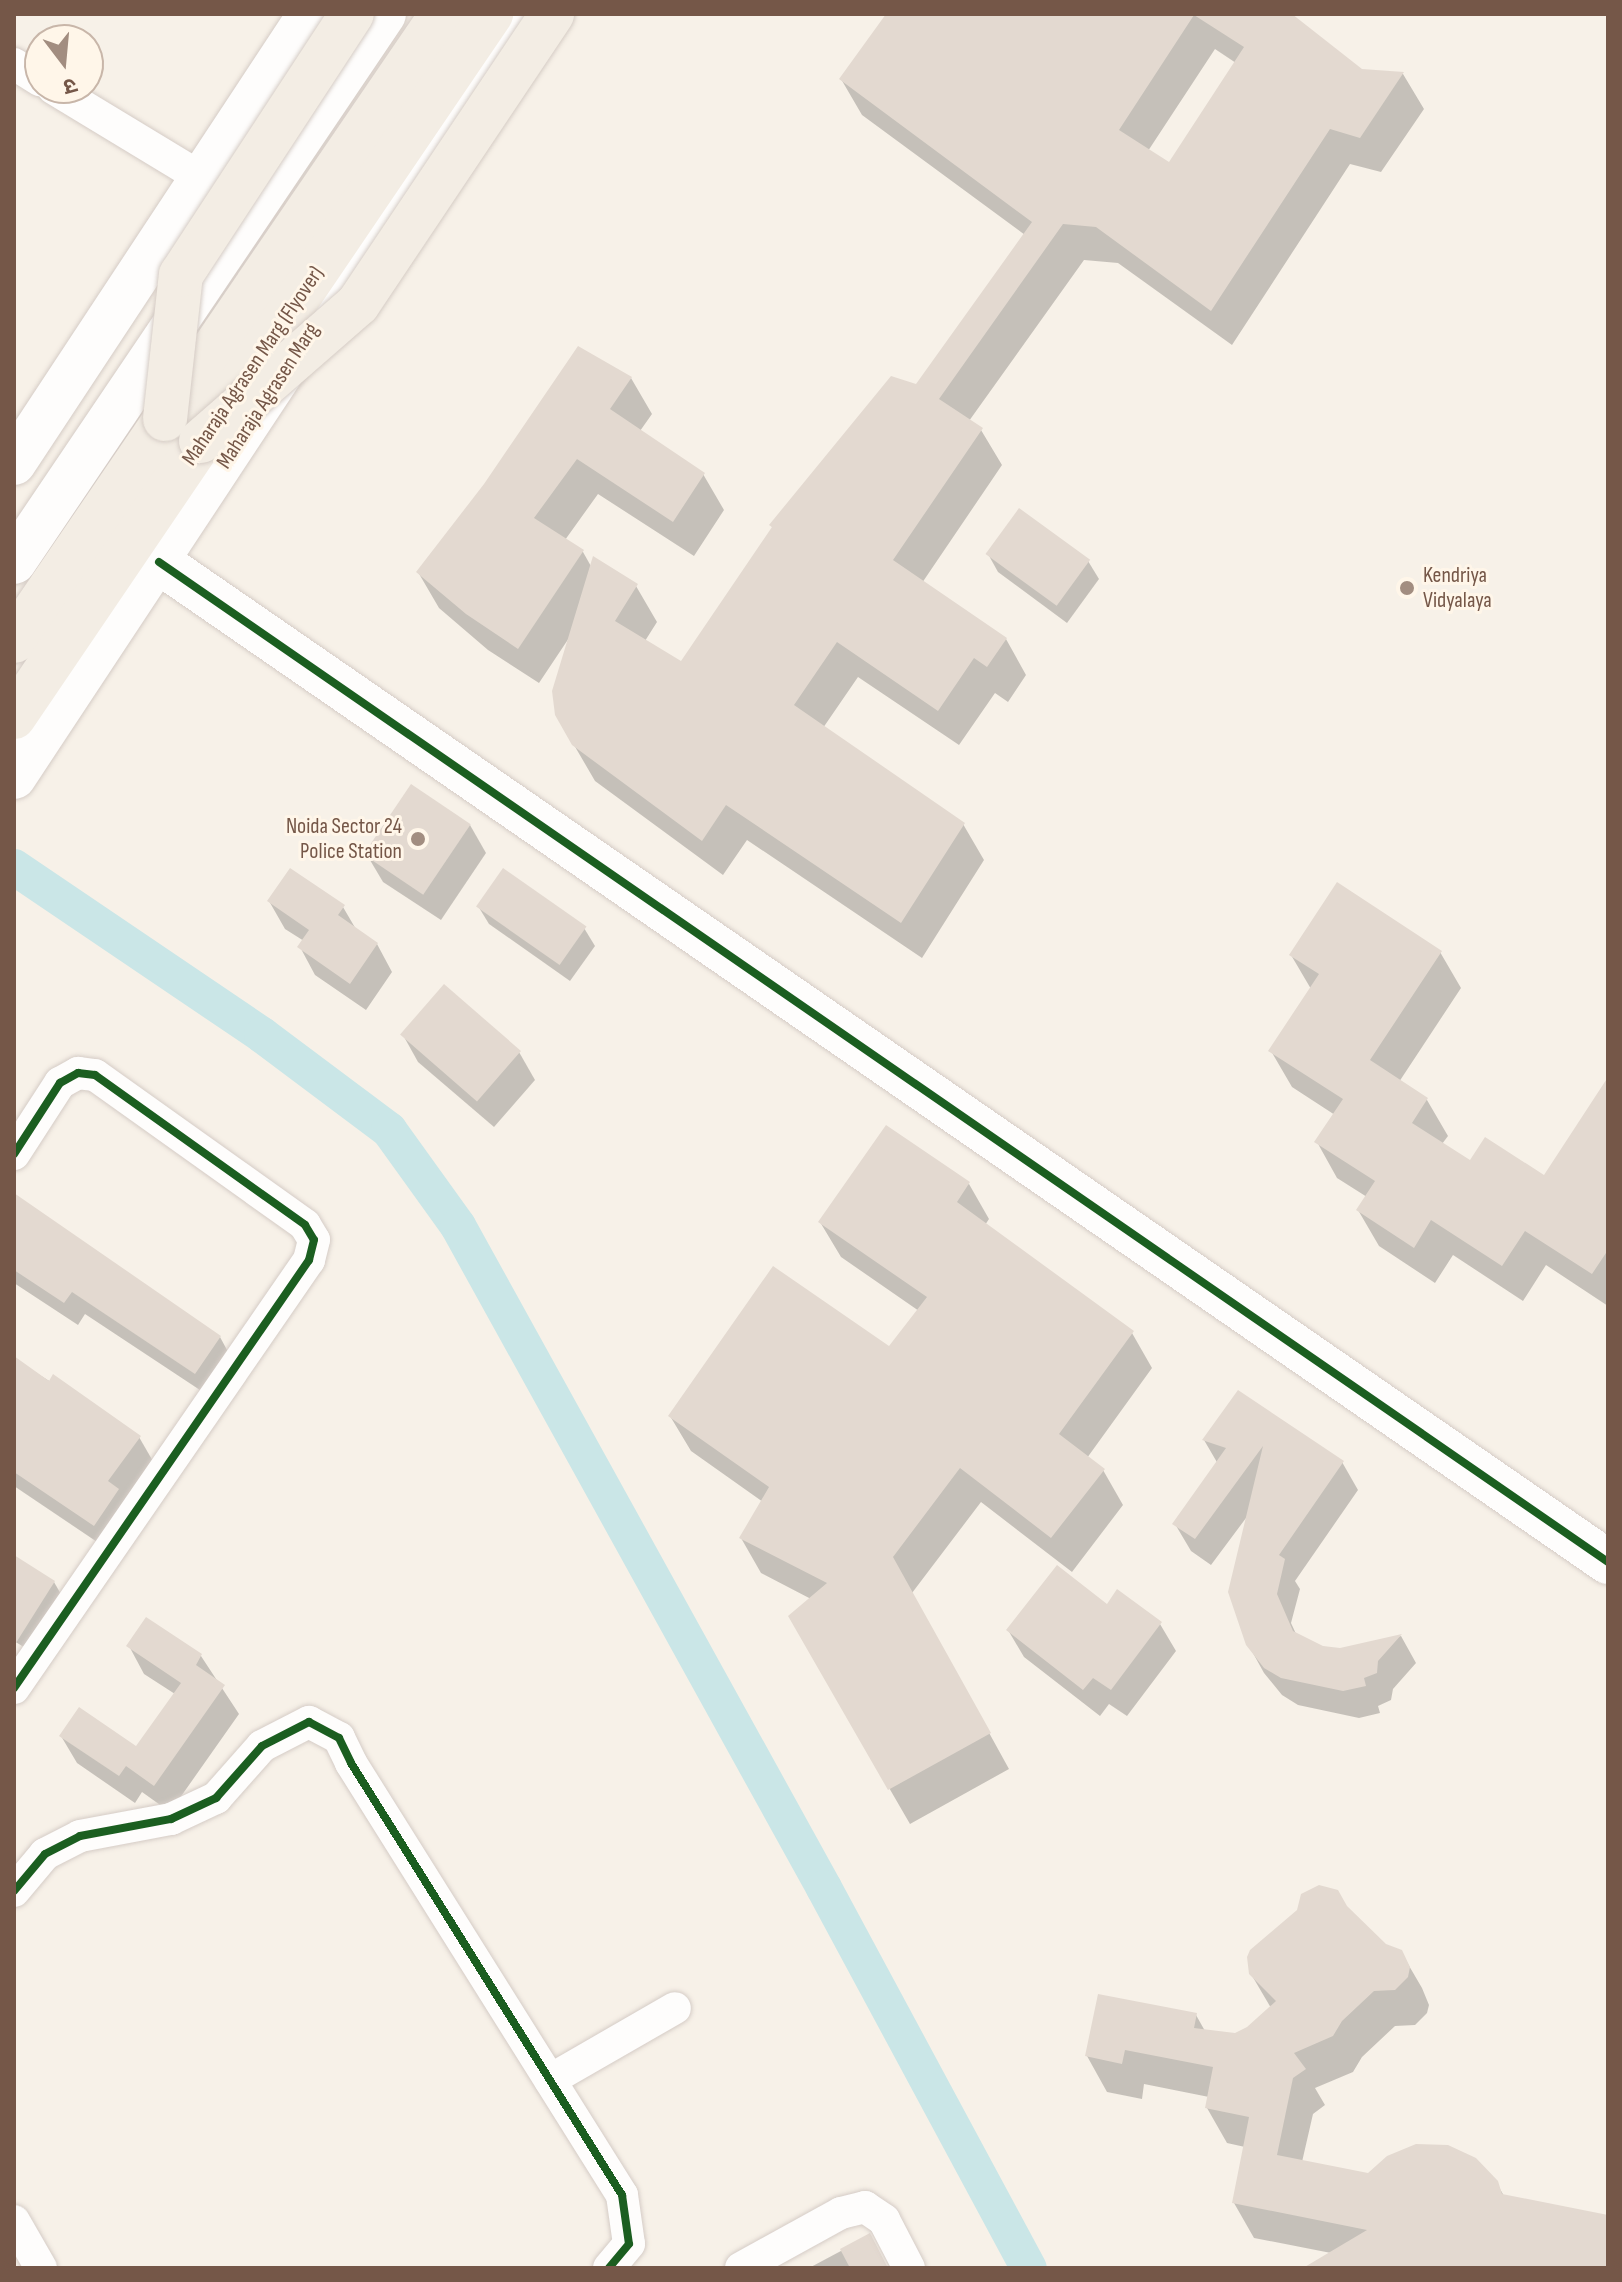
<!DOCTYPE html>
<meta charset="utf-8">
<style>
body{margin:0}
#map{position:relative;width:1622px;height:2282px;overflow:hidden;background:#f7f1e8;font-family:"Sofia Sans Condensed","Noto Sans Devanagari",sans-serif}
div>[style]{position:absolute}
[style*='--x']{left:calc(var(--x)*1px);top:calc(var(--y)*1px);width:calc(var(--w)*1px);rotate:calc(var(--a)*1deg)}
.shadow>*{inset:0;background:#0003}
.canal>*{height:36px;margin:-18px;padding:0 18px;transform-origin:18px;border-radius:18px;background:#cae6e7}
.building>*{inset:0;background:#e3d9d0;transform-origin:0 0}
.roads{filter:drop-shadow(0 0 2px #d5ccc6) drop-shadow(0 0 2px #d5ccc6)}
.street>*{height:32px;margin:-16px;padding:0 16px;transform-origin:16px;border-radius:16px;background:#fefdfc}
.secondary>*{height:44px;margin:-22px;padding:0 22px;transform-origin:22px;border-radius:22px;background:#fefdfc}
.primary>*{height:44px;margin:-22px;padding:0 22px;transform-origin:22px;border-radius:22px;background:#f3ede4}
.bridges{filter:drop-shadow(0 0 2px #d5ccc5) drop-shadow(0 0 2px #d5ccc5)}
.primary-bridge>*{height:44px;margin:-22px;padding:0 22px;transform-origin:22px;border-radius:22px;background:#f3ede4}
.cycleway>*{height:8px;margin:-4px;padding:0 4px;transform-origin:4px;border-radius:4px;background:#1b5e20}
.dots>*{width:22px;height:22px;translate:-50% -50%;box-sizing:border-box;border:4px solid #fff6e9;border-radius:50%}
span{translate:-50% -50%;white-space:nowrap;text-align:center;line-height:1.15;-webkit-text-stroke:6px #fff6e9;paint-order:stroke}
.street-label{font-size:22px;color:#755748}
.poi-label{font-size:22px;color:#755748}
.left{translate:0 -50%;text-align:left}
.right{translate:-100% -50%;text-align:right}
.frame{position:absolute;inset:0;border:16px solid #755748;pointer-events:none}
.north{position:absolute;left:24px;top:24px;width:80px;height:80px;box-sizing:border-box;background:#fff6e9;border:2px solid #c8b6a9;border-radius:50%;rotate:164deg;font-size:22px;font-weight:700;line-height:32px;text-align:center;color:#755748}
.north::after{content:'';display:block;margin:auto;width:28px;height:36px;background:#a28d80;clip-path:polygon(50% 0,100% 100%,50% 72%,0 100%)}
</style>
<div id="map">
<div class="shadow">
<div style="clip-path:polygon(evenodd,888px 14px,1289px 14px,1361px 71px,1403px 74px,1424px 109px,1381px 172px,1350px 164px,1232px 345px,1118px 263px,1084px 260px,969px 421px,981px 430px,1002px 465px,922px 583px,1006px 639px,1026px 675px,1008px 702px,995px 693px,959px 745px,858px 677px,823px 728px,963px 824px,984px 860px,922px 958px,747px 840px,723px 875px,595px 781px,556px 714px,569px 638px,539px 683px,488px 650px,439px 608px,418px 572px,631px 378px,652px 414px,640px 431px,703px 474px,724px 510px,694px 556px,598px 494px,565px 540px,583px 552px,592px 568px,636px 586px,657px 622px,645px 641px,682px 664px,773px 529px,771px 525px,917px 387px,1025px 235px,862px 115px,841px 79px,888px 14px,1215px 49px,1236px 63px,1170px 165px,1148px 151px,1215px 49px)"></div>
<div style="clip-path:polygon(988px 554px,1088px 561px,1099px 579px,1067px 623px,998px 572px)"></div>
<div style="clip-path:polygon(470px 825px,486px 853px,441px 920px,383px 882px,367px 855px)"></div>
<div style="clip-path:polygon(269px 901px,343px 907px,357px 931px,377px 944px,392px 972px,366px 1010px,315px 975px,300px 947px,304px 941px,285px 929px)"></div>
<div style="clip-path:polygon(478px 906px,584px 928px,595px 946px,570px 981px,489px 924px)"></div>
<div style="clip-path:polygon(1440px 952px,1461px 988px,1399px 1082px,1427px 1100px,1448px 1136px,1442px 1144px,1470px 1163px,1544px 1178px,1608px 1081px,1608px 1306px,1546px 1265px,1523px 1301px,1453px 1255px,1435px 1283px,1379px 1246px,1358px 1210px,1367px 1197px,1337px 1178px,1317px 1142px,1335px 1115px,1292px 1087px,1271px 1051px,1311px 989px,1291px 955px)"></div>
<div style="clip-path:polygon(403px 1035px,519px 1052px,535px 1080px,494px 1127px,418px 1062px)"></div>
<div style="clip-path:polygon(969px 1184px,989px 1219px,985px 1225px,1132px 1333px,1152px 1368px,1087px 1458px,1103px 1470px,1123px 1505px,1072px 1572px,981px 1502px,912px 1593px,1009px 1769px,910px 1824px,790px 1617px,811px 1599px,761px 1573px,741px 1538px,763px 1502px,691px 1451px,670px 1416px,889px 1349px,919px 1311px,841px 1257px,820px 1222px)"></div>
<div style="clip-path:polygon(14px 1196px,220px 1337px,233px 1361px,209px 1396px,85px 1314px,78px 1325px,14px 1283px)"></div>
<div style="clip-path:polygon(14px 1359px,139px 1437px,154px 1463px,109px 1550px,14px 1486px)"></div>
<div style="clip-path:polygon(1239px 1393px,1342px 1462px,1358px 1490px,1295px 1581px,1300px 1589px,1291px 1623px,1297px 1636px,1306px 1642px,1340px 1651px,1401px 1636px,1416px 1663px,1393px 1689px,1391px 1700px,1378px 1706px,1380px 1713px,1359px 1718px,1298px 1705px,1282px 1695px,1264px 1673px,1248px 1644px,1249px 1514px,1211px 1565px,1191px 1551px,1175px 1524px,1218px 1464px,1204px 1440px)"></div>
<div style="clip-path:polygon(14px 1557px,54px 1582px,70px 1610px,40px 1657px,14px 1641px)"></div>
<div style="clip-path:polygon(1160px 1624px,1176px 1651px,1127px 1716px,1109px 1704px,1100px 1716px,1024px 1657px,1008px 1630px)"></div>
<div style="clip-path:polygon(129px 1646px,201px 1656px,239px 1714px,170px 1812px,142px 1792px,135px 1803px,77px 1763px,61px 1736px,137px 1749px,175px 1694px,144px 1674px)"></div>
<div style="clip-path:polygon(1345px 1907px,1385px 1946px,1401px 1952px,1422px 1988px,1429px 2005px,1427px 2013px,1415px 2025px,1395px 2026px,1362px 2057px,1353px 2072px,1315px 2088px,1325px 2105px,1313px 2114px,1302px 2162px,1369px 2176px,1496px 2182px,1504px 2196px,1608px 2217px,1608px 2268px,1306px 2268px,1331px 2253px,1254px 2238px,1234px 2203px,1245px 2147px,1227px 2143px,1207px 2108px,1209px 2097px,1144px 2084px,1142px 2099px,1107px 2092px,1087px 2056px,1196px 2015px,1205px 2031px,1236px 2035px,1248px 2029px,1271px 2008px,1251px 1974px)"></div>
<div style="clip-path:polygon(869px 2236px,887px 2268px,809px 2268px)"></div>
</div>
<div class="canal">
<div style="--x:14;--y:867;--w:300;--a:34.1"></div>
<div style="--x:262;--y:1035;--w:159;--a:36.8"></div>
<div style="--x:389;--y:1130;--w:118;--a:54.3"></div>
<div style="--x:458;--y:1226;--w:756;--a:61.06"></div>
<div style="--x:824;--y:1888;--w:432;--a:61.7"></div>
</div>
<div class="building">
<div style="clip-path:polygon(evenodd,886px 14px,1292px 14px,1362px 69px,1404px 72px,1360px 138px,1330px 129px,1211px 311px,1096px 227px,1063px 224px,939px 399px,983px 428px,893px 560px,1007px 638px,987px 667px,974px 658px,938px 711px,837px 642px,794px 705px,965px 823px,901px 923px,726px 805px,702px 841px,572px 745px,555px 715px,552px 691px,593px 556px,638px 584px,615px 621px,681px 661px,772px 527px,769px 525px,891px 376px,916px 384px,1032px 222px,839px 79px,886px 14px,1194px 15px,1244px 47px,1169px 162px,1119px 130px,1194px 15px)"></div>
<div style="clip-path:polygon(578px 346px,632px 377px,610px 409px,705px 473px,673px 522px,577px 459px,534px 518px,584px 550px,518px 649px,466px 614px,416px 572px,484px 484px)"></div>
<div style="left:1019px;top:508px;width:88px;height:57px;rotate:36deg"></div>
<div style="left:411px;top:784px;width:72px;height:85px;rotate:34deg"></div>
<div style="clip-path:polygon(290px 868px,345px 905px,338px 915px,378px 943px,350px 984px,297px 947px,309px 930px,267px 901px)"></div>
<div style="left:503px;top:868px;width:102px;height:47px;rotate:35deg"></div>
<div style="clip-path:polygon(1337px 882px,1442px 951px,1370px 1060px,1428px 1098px,1412px 1123px,1470px 1160px,1485px 1137px,1544px 1175px,1608px 1077px,1608px 1250px,1592px 1274px,1525px 1231px,1502px 1266px,1431px 1220px,1414px 1248px,1356px 1210px,1375px 1181px,1314px 1142px,1343px 1099px,1268px 1051px,1319px 974px,1289px 955px)"></div>
<div style="left:444px;top:984px;width:102px;height:67px;rotate:41deg"></div>
<div style="clip-path:polygon(886px 1125px,970px 1182px,957px 1202px,1134px 1331px,1059px 1434px,1105px 1469px,1051px 1538px,960px 1468px,893px 1557px,991px 1733px,888px 1790px,788px 1616px,827px 1583px,739px 1538px,769px 1487px,668px 1416px,773px 1266px,889px 1346px,927px 1297px,818px 1222px)"></div>
<div style="clip-path:polygon(14px 1193px,221px 1336px,195px 1374px,72px 1292px,64px 1303px,14px 1270px)"></div>
<div style="clip-path:polygon(14px 1356px,49px 1381px,53px 1374px,141px 1436px,108px 1481px,119px 1489px,94px 1526px,14px 1472px)"></div>
<div style="clip-path:polygon(1238px 1390px,1344px 1461px,1279px 1555px,1285px 1559px,1277px 1594px,1293px 1631px,1323px 1646px,1340px 1648px,1402px 1634px,1378px 1661px,1377px 1673px,1364px 1678px,1366px 1686px,1343px 1691px,1281px 1678px,1264px 1668px,1246px 1645px,1228px 1592px,1263px 1446px,1195px 1539px,1172px 1524px,1226px 1448px,1202px 1440px)"></div>
<div style="clip-path:polygon(14px 1555px,55px 1581px,14px 1646px)"></div>
<div style="clip-path:polygon(1057px 1565px,1107px 1604px,1117px 1589px,1162px 1622px,1111px 1690px,1093px 1678px,1083px 1690px,1006px 1630px)"></div>
<div style="clip-path:polygon(146px 1617px,202px 1654px,196px 1665px,225px 1685px,154px 1786px,126px 1766px,119px 1776px,59px 1736px,79px 1707px,136px 1746px,181px 1683px,126px 1646px)"></div>
<div style="clip-path:polygon(1319px 1885px,1338px 1890px,1347px 1906px,1386px 1944px,1402px 1950px,1410px 1967px,1408px 1977px,1395px 1990px,1374px 1991px,1342px 2021px,1333px 2036px,1294px 2053px,1306px 2069px,1293px 2078px,1277px 2155px,1368px 2173px,1387px 2156px,1416px 2144px,1448px 2145px,1476px 2158px,1498px 2181px,1502px 2194px,1608px 2215px,1608px 2268px,1303px 2268px,1367px 2230px,1232px 2203px,1249px 2117px,1205px 2108px,1213px 2067px,1125px 2050px,1122px 2064px,1085px 2056px,1098px 1994px,1197px 2013px,1194px 2028px,1235px 2033px,1247px 2027px,1276px 2001px,1249px 1974px,1247px 1957px,1250px 1950px,1297px 1910px,1301px 1894px)"></div>
<div style="clip-path:polygon(870px 2233px,888px 2268px,850px 2268px,840px 2249px)"></div>
</div>
<div class="roads">
<div class="street">
<div style="--x:14;--y:64;--w:31;--a:32"></div>
<div style="--x:53;--y:88;--w:193;--a:31.2"></div>
<div style="--x:14;--y:1154;--w:85;--a:-57.1"></div>
<div style="--x:60;--y:1083;--w:21;--a:-29"></div>
<div style="--x:78;--y:1073;--w:17;--a:7"></div>
<div style="--x:95;--y:1075;--w:258;--a:35.5"></div>
<div style="--x:305;--y:1225;--w:17;--a:59"></div>
<div style="--x:314;--y:1240;--w:21;--a:104"></div>
<div style="--x:309;--y:1260;--w:520;--a:124.58"></div>
<div style="--x:14;--y:1891;--w:48;--a:-50"></div>
<div style="--x:45;--y:1854;--w:39;--a:-27"></div>
<div style="--x:80;--y:1836;--w:93;--a:-10.6"></div>
<div style="--x:171;--y:1819;--w:50;--a:-25"></div>
<div style="--x:216;--y:1798;--w:69;--a:-48.5"></div>
<div style="--x:262;--y:1746;--w:53;--a:-27.1"></div>
<div style="--x:309;--y:1722;--w:34;--a:28"></div>
<div style="--x:339;--y:1738;--w:28;--a:64"></div>
<div style="--x:351;--y:1763;--w:510;--a:57.9"></div>
<div style="--x:622;--y:2195;--w:49;--a:81.9"></div>
<div style="--x:629;--y:2244;--w:31;--a:130"></div>
<div style="--x:550;--y:2080;--w:144;--a:-29.9"></div>
<div style="--x:14;--y:2221;--w:54;--a:60.1"></div>
<div style="--x:741;--y:2268;--w:114;--a:-28.8"></div>
<div style="--x:841;--y:2213;--w:25;--a:-14"></div>
<div style="--x:865;--y:2207;--w:23;--a:34"></div>
<div style="--x:884;--y:2220;--w:54;--a:62.5"></div>
</div>
<div class="secondary">
<div style="--x:14;--y:463;--w:538;--a:-56.61"></div>
<div style="--x:14;--y:562;--w:661;--a:-55.97"></div>
<div style="--x:159;--y:562;--w:1761;--a:34.61"></div>
<div style="--x:14;--y:777;--w:914;--a:-56.55"></div>
</div>
<div class="primary">
<div style="--x:14;--y:641;--w:759;--a:-55.68"></div>
<div style="--x:14;--y:717;--w:850;--a:-55.84"></div>
</div>
</div>
<div class="bridges">
<div class="primary-bridge">
<div style="--x:165;--y:419;--w:145;--a:-83.7"></div>
<div style="--x:181;--y:275;--w:312;--a:-56.8"></div>
<div style="--x:201;--y:441;--w:208;--a:-41.1"></div>
<div style="--x:358;--y:304;--w:349;--a:-56.2"></div>
</div>
</div>
<div class="cycleway">
<div style="--x:159;--y:562;--w:1761;--a:34.61"></div>
<div style="--x:14;--y:1154;--w:85;--a:-57.1"></div>
<div style="--x:60;--y:1083;--w:21;--a:-29"></div>
<div style="--x:78;--y:1073;--w:17;--a:7"></div>
<div style="--x:95;--y:1075;--w:258;--a:35.5"></div>
<div style="--x:305;--y:1225;--w:17;--a:59"></div>
<div style="--x:314;--y:1240;--w:21;--a:104"></div>
<div style="--x:309;--y:1260;--w:520;--a:124.58"></div>
<div style="--x:14;--y:1891;--w:48;--a:-50"></div>
<div style="--x:45;--y:1854;--w:39;--a:-27"></div>
<div style="--x:80;--y:1836;--w:93;--a:-10.6"></div>
<div style="--x:171;--y:1819;--w:50;--a:-25"></div>
<div style="--x:216;--y:1798;--w:69;--a:-48.5"></div>
<div style="--x:262;--y:1746;--w:53;--a:-27.1"></div>
<div style="--x:309;--y:1722;--w:34;--a:28"></div>
<div style="--x:339;--y:1738;--w:28;--a:64"></div>
<div style="--x:351;--y:1763;--w:510;--a:57.9"></div>
<div style="--x:622;--y:2195;--w:49;--a:81.9"></div>
<div style="--x:629;--y:2244;--w:31;--a:130"></div>
</div>
<div class="dots">
<div style="left:1407px;top:588px;background:#a28d80"></div>
<div style="left:418px;top:839px;background:#a28d80"></div>
</div>
<div class="street-label">
<span style="left:253px;top:366px;rotate:-56deg">Maharaja Agrasen Marg (Flyover)</span>
<span style="left:268px;top:396px;rotate:-57deg">Maharaja Agrasen Marg</span>
</div>
<div class="poi-label">
<span class="left" style="left:1423px;top:588px">Kendriya<br>Vidyalaya</span>
<span class="right" style="left:402px;top:839px">Noida Sector 24<br>Police Station</span>
</div>
<div class="frame"></div>
<div class="north">उ</div>
</div>
